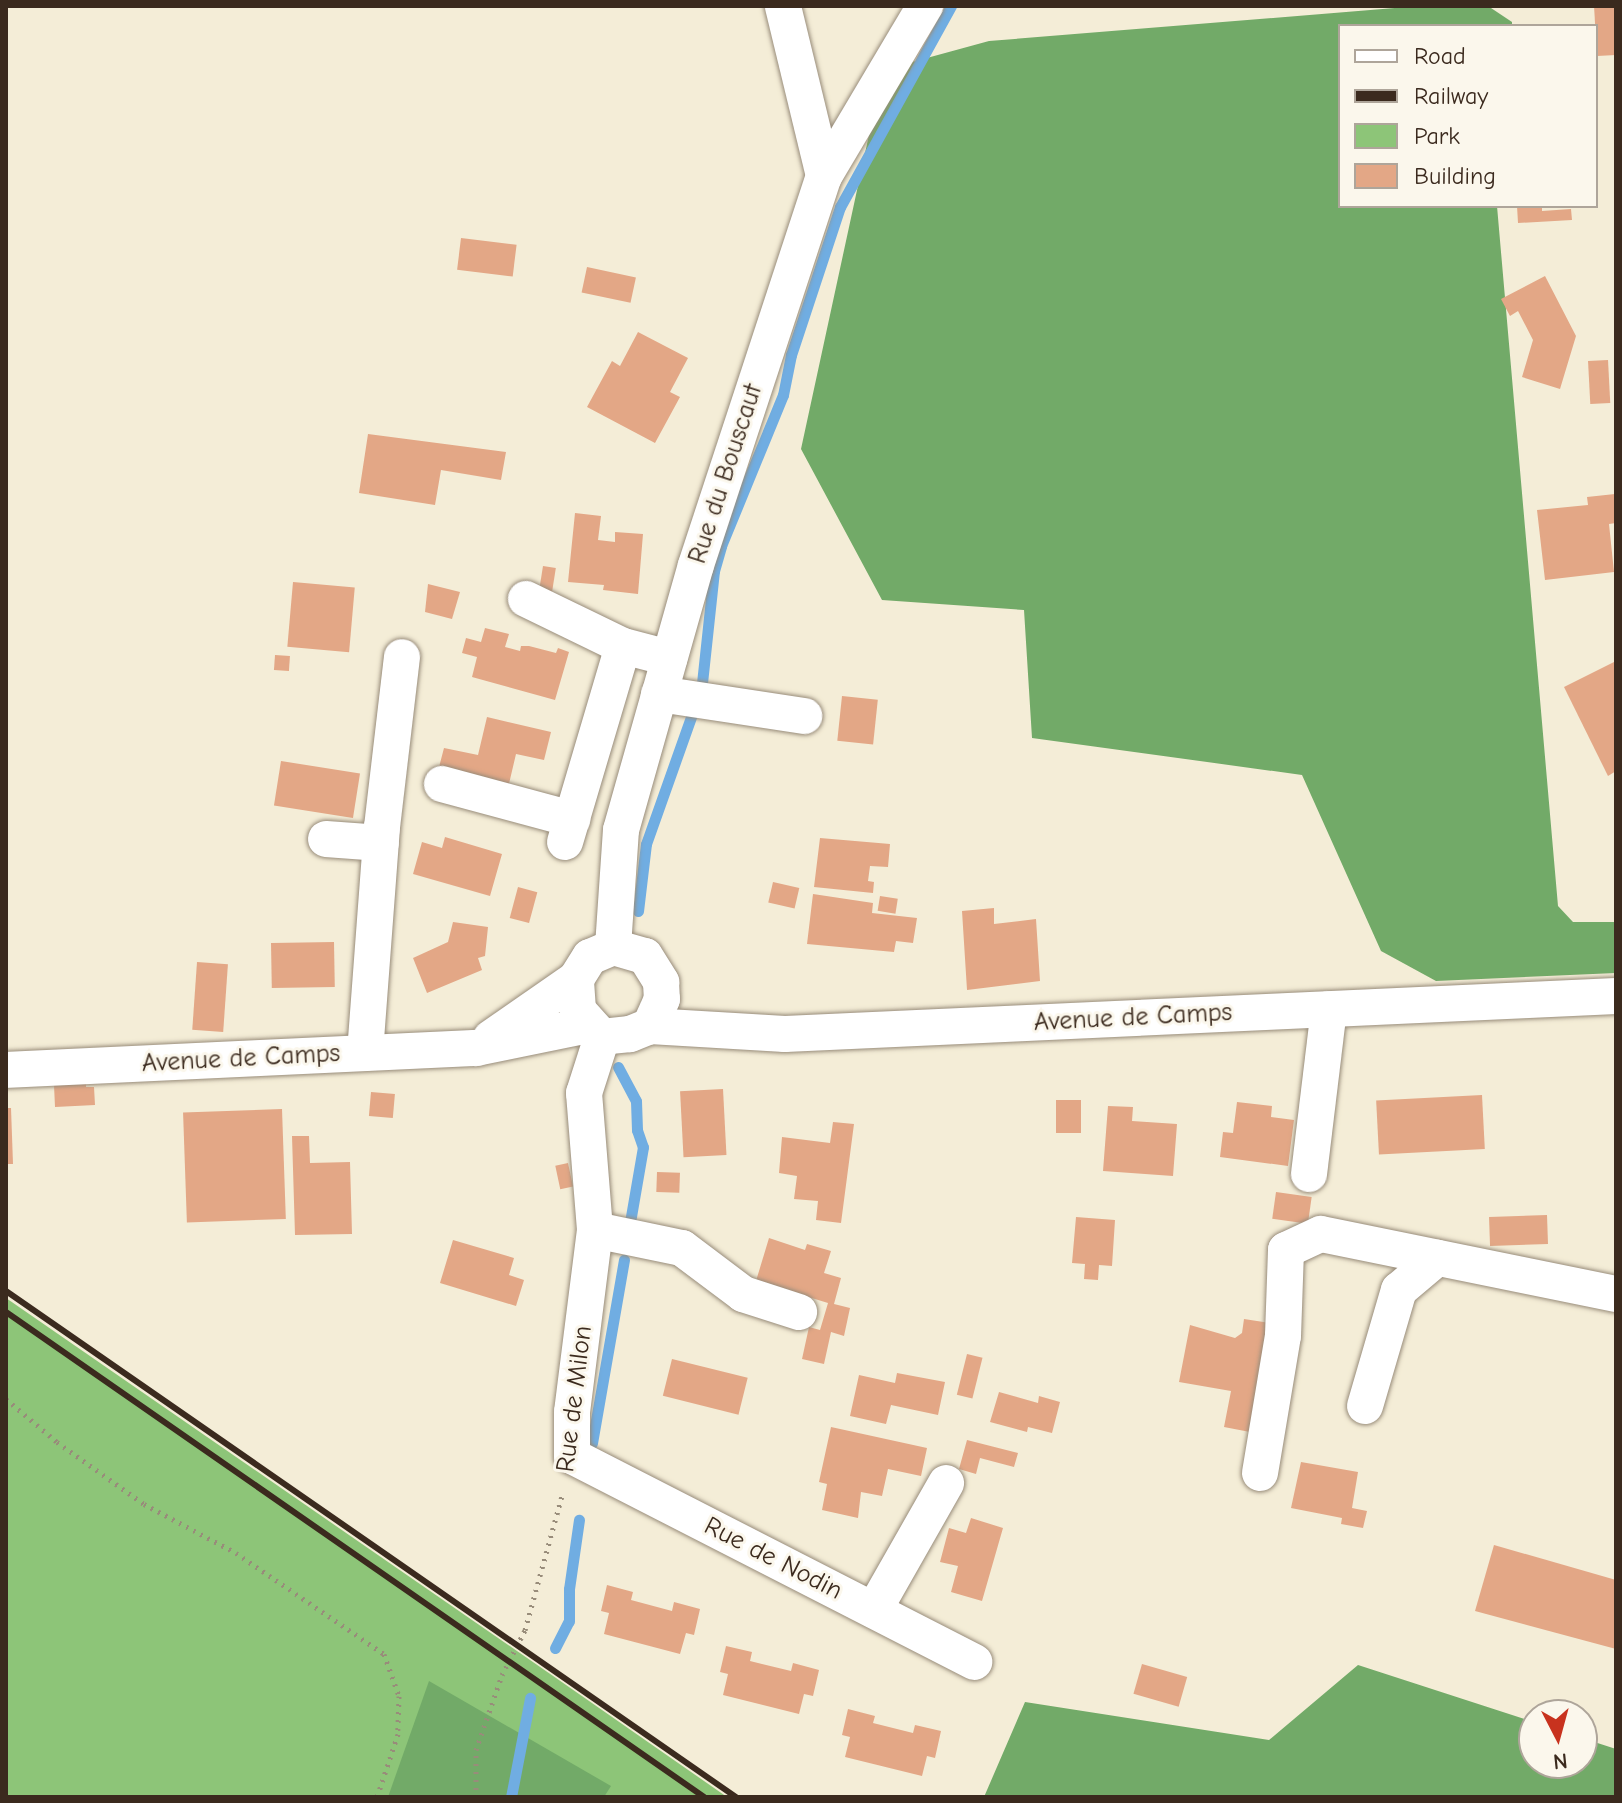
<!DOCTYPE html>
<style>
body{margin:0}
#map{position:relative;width:1622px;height:1803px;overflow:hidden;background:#f4edd7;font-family:"Comic Neue",sans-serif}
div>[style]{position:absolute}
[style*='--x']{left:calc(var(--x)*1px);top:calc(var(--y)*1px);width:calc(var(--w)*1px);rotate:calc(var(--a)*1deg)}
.green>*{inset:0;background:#8dc578}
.forest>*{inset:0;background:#72aa68}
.stream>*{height:11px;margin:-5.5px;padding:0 5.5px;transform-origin:5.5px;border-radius:5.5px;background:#70ade2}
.building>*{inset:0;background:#e3a786;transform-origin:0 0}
.path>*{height:5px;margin-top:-2.5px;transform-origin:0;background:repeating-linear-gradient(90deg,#988c7a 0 2px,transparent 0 8px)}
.roads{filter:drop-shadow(0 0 2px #988c7a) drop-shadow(0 0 2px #988c7a)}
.minor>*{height:36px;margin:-18px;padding:0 18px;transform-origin:18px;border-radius:18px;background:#fff}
.rail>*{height:6px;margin:-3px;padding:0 3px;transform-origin:3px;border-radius:3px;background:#3b2a1e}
span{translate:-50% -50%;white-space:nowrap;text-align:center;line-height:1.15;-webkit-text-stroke:6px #fbf7ec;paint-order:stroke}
.street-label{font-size:26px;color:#3b2a1e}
.frame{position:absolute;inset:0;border:8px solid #3b2a1e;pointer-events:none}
.legend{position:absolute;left:1338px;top:24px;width:260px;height:184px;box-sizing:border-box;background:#fbf7ec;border:2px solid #aea59a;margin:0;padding:10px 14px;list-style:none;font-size:24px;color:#3b2a1e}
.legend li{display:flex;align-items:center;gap:16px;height:40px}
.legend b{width:40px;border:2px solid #aea59a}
.north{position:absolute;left:1518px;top:1699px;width:80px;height:80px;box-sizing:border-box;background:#fbf7ec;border:2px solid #aea59a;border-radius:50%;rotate:174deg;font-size:22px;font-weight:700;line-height:32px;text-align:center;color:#3b2a1e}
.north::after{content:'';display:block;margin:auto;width:28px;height:36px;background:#c8321e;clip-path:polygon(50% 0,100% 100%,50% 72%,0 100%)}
</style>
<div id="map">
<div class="green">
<div style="clip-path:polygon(6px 1298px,556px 1678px,727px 1797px,6px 1797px)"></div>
</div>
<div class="forest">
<div style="clip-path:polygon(1419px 6px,1488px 6px,1512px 22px,1512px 26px,1340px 26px,1340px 206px,1497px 206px,1558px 906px,1573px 922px,1616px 922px,1616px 973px,1436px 981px,1381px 951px,1302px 775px,1032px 738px,1024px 610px,882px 600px,801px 449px,883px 70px,989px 41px)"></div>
<div style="clip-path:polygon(1358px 1665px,1534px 1722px,1534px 1763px,1582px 1763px,1582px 1738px,1616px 1749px,1616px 1797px,984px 1797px,1025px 1702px,1269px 1740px)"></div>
<div style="clip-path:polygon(429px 1681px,611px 1786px,604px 1797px,388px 1797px)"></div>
</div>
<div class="stream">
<div style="--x:702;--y:683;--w:113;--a:-83.9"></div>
<div style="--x:714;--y:571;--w:26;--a:-74"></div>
<div style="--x:721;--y:546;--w:163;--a:-67.7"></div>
<div style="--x:783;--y:395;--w:41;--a:-78.7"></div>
<div style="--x:791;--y:355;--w:156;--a:-71.7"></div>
<div style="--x:840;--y:207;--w:230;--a:-61.1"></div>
<div style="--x:638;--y:911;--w:67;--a:-83.2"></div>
<div style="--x:646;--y:844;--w:141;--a:-70.5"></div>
<div style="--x:618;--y:1067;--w:38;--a:62"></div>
<div style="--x:636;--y:1101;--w:29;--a:88"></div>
<div style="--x:637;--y:1130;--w:18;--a:71"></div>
<div style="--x:643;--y:1147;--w:82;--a:99.8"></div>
<div style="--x:592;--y:1443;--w:186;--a:-80.1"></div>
<div style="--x:555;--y:1648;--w:30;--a:-63"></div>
<div style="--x:569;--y:1621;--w:32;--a:-90"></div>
<div style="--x:569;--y:1589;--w:70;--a:-81.8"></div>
<div style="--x:511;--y:1797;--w:101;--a:-79.1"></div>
</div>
<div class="building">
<div style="clip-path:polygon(1594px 6px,1616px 6px,1616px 55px,1597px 56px)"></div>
<div style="clip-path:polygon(1517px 206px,1542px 206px,1542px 211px,1571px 209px,1572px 220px,1518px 223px)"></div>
<div style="left:461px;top:238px;width:56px;height:32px;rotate:7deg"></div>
<div style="left:587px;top:267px;width:50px;height:26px;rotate:12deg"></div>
<div style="clip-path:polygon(1545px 276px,1576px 336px,1560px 389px,1522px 377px,1533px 340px,1518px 311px,1510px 316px,1501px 299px)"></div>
<div style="clip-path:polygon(638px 332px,688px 358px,670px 392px,680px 397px,655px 443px,587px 407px,612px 361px,620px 366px)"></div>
<div style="left:1608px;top:360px;width:43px;height:20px;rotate:87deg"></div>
<div style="clip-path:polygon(368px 434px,506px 452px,501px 480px,441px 470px,435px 505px,359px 493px)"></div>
<div style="clip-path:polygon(1615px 494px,1616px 523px,1609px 524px,1614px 572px,1545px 580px,1537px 510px,1588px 505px,1587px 497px)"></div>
<div style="clip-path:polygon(575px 513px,601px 516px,598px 540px,615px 542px,615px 532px,643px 534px,638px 594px,603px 590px,604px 585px,568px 582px)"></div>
<div style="left:543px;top:566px;width:13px;height:24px;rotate:9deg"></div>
<div style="left:293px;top:582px;width:62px;height:65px;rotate:5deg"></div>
<div style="clip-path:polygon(428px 584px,460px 592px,452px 619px,425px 612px)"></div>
<div style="clip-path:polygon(485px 628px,509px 634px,505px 647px,520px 651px,521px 646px,529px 646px,556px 653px,558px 648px,569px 652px,555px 700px,472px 677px,477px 657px,462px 653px,466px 638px,481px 642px)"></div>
<div style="left:275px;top:655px;width:15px;height:15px;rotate:4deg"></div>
<div style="clip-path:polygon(1616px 661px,1616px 771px,1608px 776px,1564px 687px)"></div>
<div style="left:842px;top:696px;width:36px;height:45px;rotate:6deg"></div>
<div style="clip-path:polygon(487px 717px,551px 732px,544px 760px,516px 754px,508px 788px,438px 771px,444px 748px,478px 755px)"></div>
<div style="left:281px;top:761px;width:80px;height:45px;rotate:9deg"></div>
<div style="clip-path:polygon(445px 837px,502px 854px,490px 896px,413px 874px,422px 842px,442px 848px)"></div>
<div style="clip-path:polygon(820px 838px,890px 844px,888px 867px,870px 866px,868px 881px,874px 882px,873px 893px,814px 887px)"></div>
<div style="left:773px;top:882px;width:27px;height:21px;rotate:13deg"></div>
<div style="left:518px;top:887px;width:20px;height:32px;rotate:15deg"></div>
<div style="clip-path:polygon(813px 894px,873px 903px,872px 913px,917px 918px,913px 943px,896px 941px,894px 952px,807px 944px)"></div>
<div style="left:880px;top:896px;width:18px;height:15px;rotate:9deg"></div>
<div style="clip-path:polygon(994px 908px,994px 924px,1036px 919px,1040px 981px,967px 990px,962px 911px)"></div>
<div style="clip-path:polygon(453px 922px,488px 927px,485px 956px,478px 958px,482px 970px,427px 993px,413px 958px,448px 942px)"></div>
<div style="left:334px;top:942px;width:45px;height:63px;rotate:89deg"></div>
<div style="left:197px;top:962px;width:31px;height:68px;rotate:4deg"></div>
<div style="clip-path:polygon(86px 1084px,86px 1087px,94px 1087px,95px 1105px,55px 1107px,54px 1085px)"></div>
<div style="left:723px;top:1089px;width:66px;height:43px;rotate:87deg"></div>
<div style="left:371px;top:1092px;width:24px;height:24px;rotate:5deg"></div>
<div style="left:1482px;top:1095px;width:54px;height:106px;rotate:87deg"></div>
<div style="left:1056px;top:1100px;width:25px;height:33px"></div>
<div style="clip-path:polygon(1237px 1102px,1272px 1106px,1271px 1117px,1294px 1120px,1288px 1166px,1220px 1157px,1223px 1132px,1233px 1133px)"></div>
<div style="clip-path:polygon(1108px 1106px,1133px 1107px,1132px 1121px,1177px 1124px,1173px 1176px,1103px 1171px)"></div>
<div style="clip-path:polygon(6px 1108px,11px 1108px,13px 1164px,6px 1164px)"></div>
<div style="left:282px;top:1109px;width:110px;height:99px;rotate:88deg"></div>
<div style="clip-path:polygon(833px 1122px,854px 1124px,841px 1223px,816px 1220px,818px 1201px,794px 1199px,797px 1176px,779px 1173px,782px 1137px,830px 1143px)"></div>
<div style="clip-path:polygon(292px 1136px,309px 1136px,310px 1163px,350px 1162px,352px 1234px,295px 1235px)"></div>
<div style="left:568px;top:1163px;width:24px;height:13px;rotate:78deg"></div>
<div style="left:657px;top:1172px;width:23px;height:20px;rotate:2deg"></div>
<div style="left:1276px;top:1192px;width:36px;height:27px;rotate:8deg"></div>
<div style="left:1547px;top:1215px;width:29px;height:58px;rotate:88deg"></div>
<div style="clip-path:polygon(1076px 1217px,1115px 1220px,1112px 1266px,1099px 1265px,1098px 1280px,1084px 1279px,1085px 1264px,1072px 1263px)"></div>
<div style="clip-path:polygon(769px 1238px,805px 1250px,807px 1244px,831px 1251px,824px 1273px,841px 1278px,834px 1304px,850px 1308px,844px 1336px,831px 1332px,824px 1364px,802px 1359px,809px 1327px,820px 1330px,828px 1303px,756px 1281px)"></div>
<div style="clip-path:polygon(453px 1240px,514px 1258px,509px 1275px,524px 1280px,516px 1306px,440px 1283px)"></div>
<div style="clip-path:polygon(1244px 1319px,1270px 1323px,1250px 1432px,1224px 1427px,1231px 1391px,1179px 1382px,1190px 1325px,1235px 1338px,1242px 1333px)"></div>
<div style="left:967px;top:1354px;width:16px;height:42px;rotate:14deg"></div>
<div style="left:672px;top:1359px;width:78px;height:38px;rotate:14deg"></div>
<div style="clip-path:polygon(897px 1373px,945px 1382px,938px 1415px,891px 1405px,886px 1424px,850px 1416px,859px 1375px,895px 1383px)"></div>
<div style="clip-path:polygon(999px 1392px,1038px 1403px,1039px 1396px,1060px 1402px,1052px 1433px,1028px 1427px,1027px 1432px,990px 1422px)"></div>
<div style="clip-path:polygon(831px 1427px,927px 1448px,921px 1476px,888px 1469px,882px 1496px,861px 1492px,858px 1518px,822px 1510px,827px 1484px,819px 1482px)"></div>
<div style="clip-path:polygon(967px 1440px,1018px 1453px,1014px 1467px,980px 1458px,976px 1474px,959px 1469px)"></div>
<div style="clip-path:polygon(1301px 1462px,1358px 1472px,1352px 1508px,1367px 1511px,1363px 1528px,1341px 1524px,1342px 1518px,1291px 1508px)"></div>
<div style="clip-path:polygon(971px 1518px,1003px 1528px,982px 1601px,951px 1592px,958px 1566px,940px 1562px,949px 1528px,966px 1533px)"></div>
<div style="clip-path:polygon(1494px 1545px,1616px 1580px,1616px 1649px,1475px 1611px)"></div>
<div style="clip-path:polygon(607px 1585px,633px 1592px,631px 1600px,672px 1611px,674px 1602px,700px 1609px,694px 1635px,686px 1633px,680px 1654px,604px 1634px,609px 1613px,601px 1611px)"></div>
<div style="clip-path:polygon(726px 1646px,752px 1652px,750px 1661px,791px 1671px,793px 1663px,819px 1670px,813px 1696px,804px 1694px,799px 1714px,723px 1695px,728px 1674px,720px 1672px)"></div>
<div style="left:1142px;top:1664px;width:47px;height:31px;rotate:16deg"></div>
<div style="clip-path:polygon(848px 1709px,875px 1716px,873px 1723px,913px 1733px,915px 1725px,941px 1731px,935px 1758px,927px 1756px,922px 1776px,845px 1757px,850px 1737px,842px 1735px)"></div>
</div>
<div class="path">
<div style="--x:6;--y:1399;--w:67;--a:40.1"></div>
<div style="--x:57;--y:1442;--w:107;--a:35.5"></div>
<div style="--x:144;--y:1504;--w:104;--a:28"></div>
<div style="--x:236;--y:1553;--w:179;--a:34.3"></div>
<div style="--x:384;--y:1654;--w:45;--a:70.3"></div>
<div style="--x:399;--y:1696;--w:38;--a:92"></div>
<div style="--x:398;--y:1734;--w:66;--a:108.4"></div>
<div style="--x:476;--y:1797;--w:47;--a:-90"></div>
<div style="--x:476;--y:1750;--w:79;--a:-70.9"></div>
<div style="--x:502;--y:1675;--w:51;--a:-62.9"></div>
<div style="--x:525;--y:1630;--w:143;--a:-74.6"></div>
</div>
<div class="roads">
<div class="minor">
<div style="--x:824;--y:176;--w:198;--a:-59.3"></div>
<div style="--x:526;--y:599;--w:108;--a:25.9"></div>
<div style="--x:659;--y:694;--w:147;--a:8.6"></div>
<div style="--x:442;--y:784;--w:135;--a:15.1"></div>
<div style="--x:326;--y:839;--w:55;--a:4.2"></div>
<div style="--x:565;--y:842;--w:204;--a:-73.5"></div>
<div style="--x:623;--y:646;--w:48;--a:14.6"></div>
<div style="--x:613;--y:947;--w:117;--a:-86.1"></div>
<div style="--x:621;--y:830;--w:275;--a:-74.2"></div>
<div style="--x:696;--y:565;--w:410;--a:-71.8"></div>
<div style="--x:824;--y:176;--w:175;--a:-103.6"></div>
<div style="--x:613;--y:947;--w:33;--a:16"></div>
<div style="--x:645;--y:956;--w:31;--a:58"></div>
<div style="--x:661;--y:982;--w:17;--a:87"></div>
<div style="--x:662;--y:999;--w:30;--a:114"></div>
<div style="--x:650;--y:1026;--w:22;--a:158"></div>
<div style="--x:630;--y:1034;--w:28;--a:174"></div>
<div style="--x:602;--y:1037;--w:36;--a:-132"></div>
<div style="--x:578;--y:1010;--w:31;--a:-94"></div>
<div style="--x:576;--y:979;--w:26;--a:-58"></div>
<div style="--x:590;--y:957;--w:25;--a:-23"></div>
<div style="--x:650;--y:1026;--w:135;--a:3.4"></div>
<div style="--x:785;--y:1034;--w:832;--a:-2.62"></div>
<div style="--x:602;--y:1037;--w:59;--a:107.8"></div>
<div style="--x:584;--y:1093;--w:137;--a:85.4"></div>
<div style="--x:595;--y:1230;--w:183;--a:97.2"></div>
<div style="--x:572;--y:1412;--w:44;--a:90"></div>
<div style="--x:572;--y:1456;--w:452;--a:27.1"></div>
<div style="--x:491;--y:1038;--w:103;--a:-34.8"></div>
<div style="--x:365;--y:1053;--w:227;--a:-85.7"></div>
<div style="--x:382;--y:827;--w:171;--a:-83.3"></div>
<div style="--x:6;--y:1070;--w:471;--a:-2.7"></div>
<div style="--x:476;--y:1048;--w:115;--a:-11.5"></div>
<div style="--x:1309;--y:1174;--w:166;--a:-83.1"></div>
<div style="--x:595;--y:1230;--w:89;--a:11.7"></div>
<div style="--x:682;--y:1248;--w:76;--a:37"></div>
<div style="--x:743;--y:1294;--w:59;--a:17.8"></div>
<div style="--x:1365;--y:1406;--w:121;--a:-73.7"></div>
<div style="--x:1399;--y:1290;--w:50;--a:-40.1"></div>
<div style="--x:1260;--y:1473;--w:139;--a:-80.5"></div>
<div style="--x:1283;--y:1336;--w:86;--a:-88"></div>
<div style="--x:1286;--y:1250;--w:38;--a:-25"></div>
<div style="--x:1321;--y:1234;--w:301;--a:11.5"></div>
<div style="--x:874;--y:1610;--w:146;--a:-60.4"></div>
</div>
</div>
<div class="rail">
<div style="--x:6;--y:1291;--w:888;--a:34.73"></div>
<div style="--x:6;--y:1312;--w:850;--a:34.79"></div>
</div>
<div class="street-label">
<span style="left:726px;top:474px;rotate:-72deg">Rue du Bouscaut</span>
<span style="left:1133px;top:1018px;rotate:-3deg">Avenue de Camps</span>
<span style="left:241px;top:1059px;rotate:-3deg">Avenue de Camps</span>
<span style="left:575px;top:1399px;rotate:-83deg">Rue de Milon</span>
<span style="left:773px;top:1559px;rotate:27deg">Rue de Nodin</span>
</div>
<div class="frame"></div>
<ul class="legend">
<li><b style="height:10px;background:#fff"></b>Road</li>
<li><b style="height:10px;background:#3b2a1e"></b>Railway</li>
<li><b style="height:22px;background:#8dc578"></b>Park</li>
<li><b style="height:22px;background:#e3a786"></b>Building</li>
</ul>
<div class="north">N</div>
</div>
